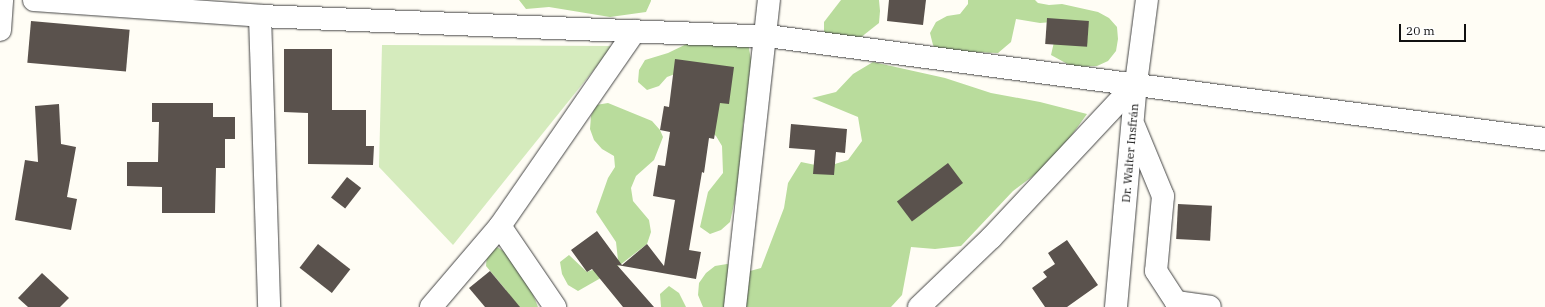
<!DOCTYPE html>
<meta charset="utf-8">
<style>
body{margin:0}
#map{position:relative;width:1545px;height:307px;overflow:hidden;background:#fffdf5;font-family:"IBM Plex Serif",serif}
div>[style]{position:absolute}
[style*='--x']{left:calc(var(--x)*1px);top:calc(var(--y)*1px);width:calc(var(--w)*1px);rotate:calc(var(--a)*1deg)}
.green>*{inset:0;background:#d5ebbd}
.forest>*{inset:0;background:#b9dc9c}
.building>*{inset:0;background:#5a524d;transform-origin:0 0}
.roads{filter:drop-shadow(0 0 1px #444) drop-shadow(0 0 1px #444)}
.minor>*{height:22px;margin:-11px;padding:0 11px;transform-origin:11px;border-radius:11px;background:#fff}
span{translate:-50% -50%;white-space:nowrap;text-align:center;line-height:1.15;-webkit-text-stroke:4px #fff;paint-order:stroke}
.street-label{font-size:12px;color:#111}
.scale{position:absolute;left:1399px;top:24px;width:67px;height:18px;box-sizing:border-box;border:2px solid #111;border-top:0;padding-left:5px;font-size:12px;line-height:14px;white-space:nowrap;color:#111;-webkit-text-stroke:3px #fff;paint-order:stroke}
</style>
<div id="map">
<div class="green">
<div style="clip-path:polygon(382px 45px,613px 46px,453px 245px,379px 167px)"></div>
</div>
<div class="forest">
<div style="clip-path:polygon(519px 0,651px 0,651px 1px,646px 12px,610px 17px,549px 7px,526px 9px)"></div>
<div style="clip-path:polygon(841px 0,879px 0,880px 11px,879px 23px,860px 38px,824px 37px,824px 22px)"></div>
<div style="clip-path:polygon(968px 0,1035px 0,1038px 3px,1049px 5px,1062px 4px,1098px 12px,1109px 18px,1117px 27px,1118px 39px,1116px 51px,1108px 61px,1097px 66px,1073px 67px,1051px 55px,1054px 42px,1052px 22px,1040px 23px,1016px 19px,1011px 42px,998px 53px,973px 52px,940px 56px,933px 45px,930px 33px,936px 22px,947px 16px,960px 14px,968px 4px)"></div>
<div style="clip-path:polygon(697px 39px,748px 42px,753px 72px,752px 96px,743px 124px,743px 149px,738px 186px,730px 222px,721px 230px,710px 234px,700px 227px,708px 192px,723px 173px,722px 146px,716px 136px,696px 120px,691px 68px,667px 77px,659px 86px,647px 90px,638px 82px,639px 70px,645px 60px,668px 53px)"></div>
<div style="clip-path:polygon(873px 62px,945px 78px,991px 93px,1040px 102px,1087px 114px,1053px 161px,1013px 191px,961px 246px,935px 249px,911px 247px,902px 295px,891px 307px,703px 307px,698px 295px,699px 283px,706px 273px,715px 266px,727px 264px,750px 271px,761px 268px,784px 208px,788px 183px,801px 162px,825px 167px,848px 160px,862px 141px,858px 117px,812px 98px,836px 92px,853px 74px)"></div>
<div style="clip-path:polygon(608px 103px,652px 121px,660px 130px,663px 137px,654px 160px,636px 176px,631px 188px,633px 201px,649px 220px,651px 232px,647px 244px,620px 265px,609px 270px,599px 279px,578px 291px,568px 285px,562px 274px,560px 262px,569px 255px,587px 272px,618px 260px,616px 242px,596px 212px,608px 178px,615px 167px,614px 156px,602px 149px,594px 140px,590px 129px,591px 116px,596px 105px)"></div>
<div style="clip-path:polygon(497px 247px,518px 260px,524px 272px,538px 307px,497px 307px,507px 301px,506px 290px,486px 266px,487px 254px)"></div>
<div style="clip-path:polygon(669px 286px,679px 293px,686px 307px,661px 307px,660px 294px)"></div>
</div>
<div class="building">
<div style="clip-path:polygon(889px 0,926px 0,923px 25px,887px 21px)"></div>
<div style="left:1047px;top:18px;width:42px;height:26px;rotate:4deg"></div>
<div style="left:31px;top:21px;width:99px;height:42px;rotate:5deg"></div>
<div style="clip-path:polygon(284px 49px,332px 49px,332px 110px,366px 110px,366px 146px,374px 146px,373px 165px,308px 164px,308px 113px,284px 112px)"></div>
<div style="clip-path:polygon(675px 59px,734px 67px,729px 104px,720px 103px,714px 139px,709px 138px,704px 173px,702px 172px,689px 250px,701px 252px,696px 279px,617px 265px,654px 307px,623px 307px,592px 269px,587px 272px,571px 250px,597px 231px,622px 265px,647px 244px,664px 266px,675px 200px,653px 196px,658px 165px,665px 166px,670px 132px,660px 130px,664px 106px,669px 107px)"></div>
<div style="clip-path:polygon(152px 103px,213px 103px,213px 117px,235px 117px,235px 139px,225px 139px,225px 168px,216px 168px,215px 213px,162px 213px,162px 187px,127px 186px,127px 162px,158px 162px,159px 122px,152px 122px)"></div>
<div style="clip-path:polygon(59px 104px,61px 144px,76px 147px,67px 197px,77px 199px,71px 230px,15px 220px,25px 160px,38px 162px,35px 106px)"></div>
<div style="clip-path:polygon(791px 124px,847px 129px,845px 153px,836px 152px,834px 175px,813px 174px,815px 150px,789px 148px)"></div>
<div style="left:948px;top:163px;width:25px;height:64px;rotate:53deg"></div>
<div style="left:347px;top:177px;width:18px;height:26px;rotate:38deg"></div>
<div style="left:1178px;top:204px;width:34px;height:35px;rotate:3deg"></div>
<div style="clip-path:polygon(1067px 240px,1098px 285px,1067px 307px,1045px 307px,1032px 288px,1047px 277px,1043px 272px,1055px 264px,1048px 253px)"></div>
<div style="left:318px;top:244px;width:41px;height:30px;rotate:38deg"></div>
<div style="clip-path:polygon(490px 271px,520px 307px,485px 307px,469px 288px)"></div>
<div style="clip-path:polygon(42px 273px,69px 298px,60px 307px,28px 307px,18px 298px)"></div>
</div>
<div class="roads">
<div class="minor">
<div style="--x:34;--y:0;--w:227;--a:4"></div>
<div style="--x:260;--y:16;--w:515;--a:2.34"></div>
<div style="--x:775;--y:37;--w:777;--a:7.55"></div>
<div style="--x:260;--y:16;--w:291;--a:88.2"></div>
<div style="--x:0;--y:30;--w:30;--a:-86"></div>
<div style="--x:1134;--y:126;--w:76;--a:67.5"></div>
<div style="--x:1163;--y:196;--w:75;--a:95.3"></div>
<div style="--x:1156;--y:271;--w:37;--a:57"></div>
<div style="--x:1176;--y:302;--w:34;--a:8"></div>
<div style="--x:500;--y:226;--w:98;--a:55.8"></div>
<div style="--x:431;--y:307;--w:106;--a:-49.6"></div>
<div style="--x:500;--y:226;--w:237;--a:-55.3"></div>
<div style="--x:735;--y:307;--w:309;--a:-83.7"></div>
<div style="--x:919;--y:307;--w:100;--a:-43.8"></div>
<div style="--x:991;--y:238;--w:212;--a:-46.9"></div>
<div style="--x:1116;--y:307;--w:225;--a:-84.9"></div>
<div style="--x:1136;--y:83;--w:84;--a:-82.5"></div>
</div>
</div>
<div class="street-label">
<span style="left:1130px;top:153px;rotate:-85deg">Dr. Walter Insfrán</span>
</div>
<div class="scale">20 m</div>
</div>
